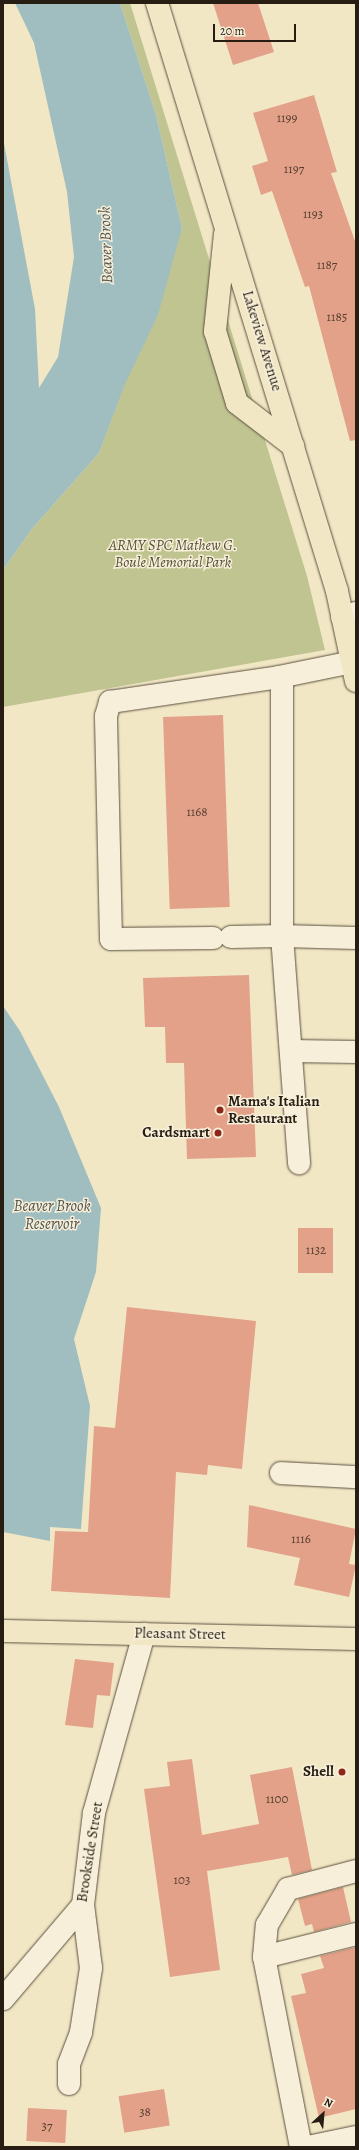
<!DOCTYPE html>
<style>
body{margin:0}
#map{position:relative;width:359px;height:2150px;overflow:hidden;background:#f2e7c5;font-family:Alegreya,serif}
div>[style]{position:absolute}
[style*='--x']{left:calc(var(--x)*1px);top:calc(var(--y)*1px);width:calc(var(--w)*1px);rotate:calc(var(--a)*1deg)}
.green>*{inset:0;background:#c0c491}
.water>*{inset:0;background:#a0bdbf}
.building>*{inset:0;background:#e2a188;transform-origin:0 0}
.roads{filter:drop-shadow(0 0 1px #5a503f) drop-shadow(0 0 1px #5a503f)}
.minor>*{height:22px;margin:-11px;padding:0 11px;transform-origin:11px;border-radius:11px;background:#f7efd9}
.major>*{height:22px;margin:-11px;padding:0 11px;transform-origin:11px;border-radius:11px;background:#f2e7c5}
.dots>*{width:11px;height:11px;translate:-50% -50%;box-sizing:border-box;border:2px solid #f7efd9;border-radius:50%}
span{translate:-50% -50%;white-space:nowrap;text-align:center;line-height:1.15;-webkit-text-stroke:3px #f7efd9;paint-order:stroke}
.number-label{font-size:13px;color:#563e30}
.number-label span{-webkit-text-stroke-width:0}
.street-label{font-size:15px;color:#271d12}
.park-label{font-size:15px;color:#554f38;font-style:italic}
.poi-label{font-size:15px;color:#271d12;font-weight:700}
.left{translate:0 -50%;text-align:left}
.right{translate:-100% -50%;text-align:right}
.water-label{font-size:16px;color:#51554f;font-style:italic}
.frame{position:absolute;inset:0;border:4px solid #271d12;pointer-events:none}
.north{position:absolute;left:303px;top:2094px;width:40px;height:40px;-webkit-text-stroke:3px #f7efd9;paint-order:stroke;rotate:26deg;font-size:11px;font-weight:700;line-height:16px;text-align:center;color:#271d12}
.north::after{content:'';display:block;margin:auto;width:14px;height:18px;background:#271d12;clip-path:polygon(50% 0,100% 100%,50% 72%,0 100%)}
.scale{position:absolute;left:213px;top:24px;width:83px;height:18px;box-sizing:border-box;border:2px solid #271d12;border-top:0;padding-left:5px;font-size:12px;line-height:14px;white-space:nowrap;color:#271d12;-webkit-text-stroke:3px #f7efd9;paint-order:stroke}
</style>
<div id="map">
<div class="green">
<div style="clip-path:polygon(120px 3px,130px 3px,307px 576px,325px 650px,3px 707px,3px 570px,31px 530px,99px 453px,182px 228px,156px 115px)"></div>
</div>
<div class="water">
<div style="clip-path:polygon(15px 3px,120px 3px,156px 115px,182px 228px,158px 315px,125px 384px,99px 453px,31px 530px,3px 570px,3px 138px,35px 309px,39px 388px,58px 357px,74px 257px,67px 192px,34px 43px)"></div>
<div style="clip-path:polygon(3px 1006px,20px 1031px,59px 1107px,101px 1208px,96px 1272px,74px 1339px,90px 1406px,81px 1529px,50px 1527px,50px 1541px,3px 1532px)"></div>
</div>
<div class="building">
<div style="clip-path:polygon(213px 3px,258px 3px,274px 52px,233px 65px)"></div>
<div style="clip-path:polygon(314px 95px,337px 172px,331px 173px,356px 244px,356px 440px,350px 441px,309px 286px,305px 287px,272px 191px,261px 195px,252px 166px,268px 161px,253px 113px)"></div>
<div style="left:223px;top:715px;width:192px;height:60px;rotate:88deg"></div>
<div style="clip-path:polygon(249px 975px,256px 1157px,187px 1159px,184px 1063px,166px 1063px,165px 1027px,145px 1027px,143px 978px)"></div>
<div style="left:298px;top:1228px;width:35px;height:45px"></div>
<div style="clip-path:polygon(127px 1307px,256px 1321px,242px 1469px,208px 1465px,207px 1475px,176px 1472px,170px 1598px,51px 1591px,55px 1531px,88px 1532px,94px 1426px,115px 1428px)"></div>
<div style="clip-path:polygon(249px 1505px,356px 1529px,349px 1564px,356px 1565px,349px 1597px,294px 1585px,300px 1558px,247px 1547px)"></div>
<div style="clip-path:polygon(75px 1659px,114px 1663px,110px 1696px,97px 1695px,93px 1728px,65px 1725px)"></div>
<div style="clip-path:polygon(192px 1759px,202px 1835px,259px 1824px,250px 1775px,292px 1767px,312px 1870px,292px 1875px,288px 1857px,207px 1871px,220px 1970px,170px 1977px,144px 1789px,170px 1786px,167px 1762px)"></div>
<div style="clip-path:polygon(343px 1887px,351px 1922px,314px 1932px,312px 1924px,305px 1926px,298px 1899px)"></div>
<div style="clip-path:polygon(356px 1947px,356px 2109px,319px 2118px,291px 1996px,306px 1993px,301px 1974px,324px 1968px,320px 1956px)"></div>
<div style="left:164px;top:2089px;width:37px;height:46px;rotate:81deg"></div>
<div style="left:28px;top:2108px;width:39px;height:33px;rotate:3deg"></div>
</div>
<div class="roads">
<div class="minor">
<div style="--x:342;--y:617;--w:15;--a:-16"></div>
<div style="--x:279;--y:677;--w:75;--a:-11.6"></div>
<div style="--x:231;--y:937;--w:51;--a:-1.1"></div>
<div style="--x:282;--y:936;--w:228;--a:85.7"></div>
<div style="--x:213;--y:938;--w:102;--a:179.4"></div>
<div style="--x:111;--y:939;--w:223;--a:-91.3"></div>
<div style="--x:106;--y:716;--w:15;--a:-74"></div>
<div style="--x:110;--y:702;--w:171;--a:-8.4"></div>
<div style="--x:279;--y:677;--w:8;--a:67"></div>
<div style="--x:282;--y:684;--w:252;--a:90"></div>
<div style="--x:282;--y:936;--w:74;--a:1.5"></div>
<div style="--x:291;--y:1051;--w:65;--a:0.9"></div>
<div style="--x:281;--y:1473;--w:75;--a:3.1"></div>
<div style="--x:264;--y:1957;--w:32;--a:-85"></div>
<div style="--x:267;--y:1925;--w:42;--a:-59.7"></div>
<div style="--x:288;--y:1889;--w:70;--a:-14.8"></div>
<div style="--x:3;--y:1999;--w:123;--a:-49.6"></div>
<div style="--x:83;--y:1905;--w:93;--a:-83.2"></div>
<div style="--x:94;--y:1813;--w:186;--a:-74.4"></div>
<div style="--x:69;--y:2084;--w:20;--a:-90"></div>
<div style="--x:69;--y:2064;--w:34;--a:-69"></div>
<div style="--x:81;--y:2032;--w:65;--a:-81.1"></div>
<div style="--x:91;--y:1968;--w:64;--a:-97.2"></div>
<div style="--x:301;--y:2147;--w:194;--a:-101"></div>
<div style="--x:264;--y:1957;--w:95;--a:-14"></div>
<div style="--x:308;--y:2147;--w:49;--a:-11.8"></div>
</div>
<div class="major">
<div style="--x:157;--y:3;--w:615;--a:72.98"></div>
<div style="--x:337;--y:591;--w:92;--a:78.1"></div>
<div style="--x:225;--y:234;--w:98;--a:95.9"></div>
<div style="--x:215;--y:331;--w:75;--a:73"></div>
<div style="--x:237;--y:403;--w:71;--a:37.5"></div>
<div style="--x:3;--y:1631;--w:353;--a:1.3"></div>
</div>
</div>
<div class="dots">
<div style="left:220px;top:1110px;background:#8f2418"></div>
<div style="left:218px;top:1133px;background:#8f2418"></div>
<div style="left:342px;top:1772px;background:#8f2418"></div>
</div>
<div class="number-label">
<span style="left:287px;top:118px">1199</span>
<span style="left:294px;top:169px">1197</span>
<span style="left:313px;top:214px">1193</span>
<span style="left:327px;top:265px">1187</span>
<span style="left:337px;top:317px">1185</span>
<span style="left:197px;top:812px">1168</span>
<span style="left:316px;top:1250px">1132</span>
<span style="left:301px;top:1539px">1116</span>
<span style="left:277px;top:1799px">1100</span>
<span style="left:182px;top:1880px">103</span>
<span style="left:145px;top:2112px">38</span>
<span style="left:47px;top:2126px">37</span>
</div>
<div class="street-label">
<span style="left:262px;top:341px;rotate:73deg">Lakeview Avenue</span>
<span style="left:180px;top:1634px;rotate:1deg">Pleasant Street</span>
<span style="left:90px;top:1852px;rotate:-81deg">Brookside Street</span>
</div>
<div class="park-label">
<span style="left:173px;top:554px">ARMY SPC Mathew G.<br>Boule Memorial Park</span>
</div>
<div class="poi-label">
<span class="left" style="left:228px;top:1110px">Mama's Italian<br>Restaurant</span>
<span class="right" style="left:210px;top:1133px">Cardsmart</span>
<span class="right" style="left:334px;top:1772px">Shell</span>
</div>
<div class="water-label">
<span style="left:106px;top:245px;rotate:-92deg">Beaver Brook</span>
<span style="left:52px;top:1215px">Beaver Brook<br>Reservoir</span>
</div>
<div class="frame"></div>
<div class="north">N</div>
<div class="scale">20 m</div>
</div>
